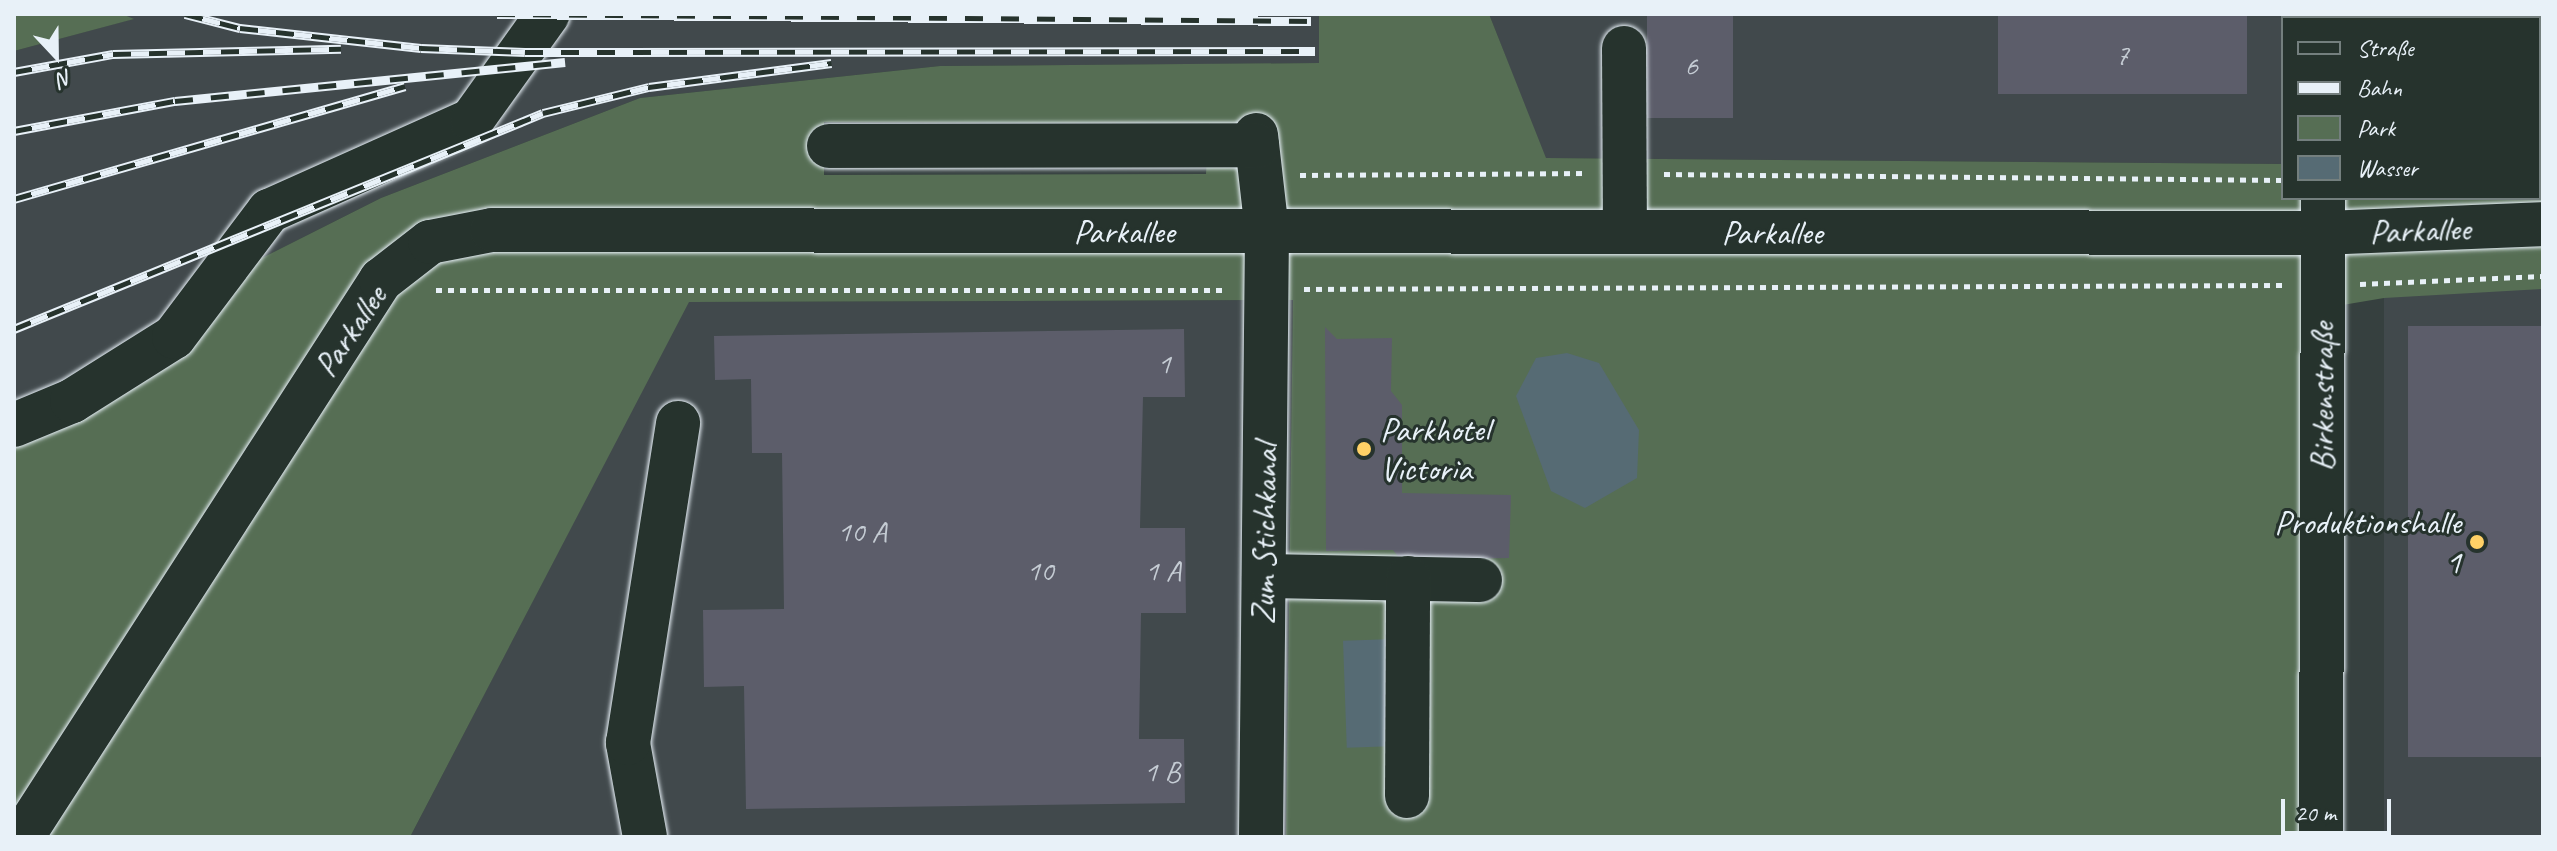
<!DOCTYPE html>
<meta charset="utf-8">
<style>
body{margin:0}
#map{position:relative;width:2557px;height:851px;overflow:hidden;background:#36403f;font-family:Caveat,sans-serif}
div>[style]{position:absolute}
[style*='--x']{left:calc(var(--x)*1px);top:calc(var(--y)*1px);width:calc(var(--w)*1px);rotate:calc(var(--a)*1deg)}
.built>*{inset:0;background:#41494c;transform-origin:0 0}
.green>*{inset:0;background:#566e54}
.water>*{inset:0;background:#566b74;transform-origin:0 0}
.building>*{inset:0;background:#5c5d6a;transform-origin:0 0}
.path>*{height:5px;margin-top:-2.5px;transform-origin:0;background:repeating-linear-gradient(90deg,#e8f1f8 0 6px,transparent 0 12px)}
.roads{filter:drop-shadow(0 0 2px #e8f1f8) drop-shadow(0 0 2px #e8f1f8)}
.minor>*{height:44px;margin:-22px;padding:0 22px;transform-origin:22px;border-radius:22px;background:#26332d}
.rail>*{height:9px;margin-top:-4.5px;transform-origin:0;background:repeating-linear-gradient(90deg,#26332d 0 18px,#e8f1f8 0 36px);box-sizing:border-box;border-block:2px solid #e8f1f8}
.dots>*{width:22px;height:22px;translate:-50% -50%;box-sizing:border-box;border:4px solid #26332d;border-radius:50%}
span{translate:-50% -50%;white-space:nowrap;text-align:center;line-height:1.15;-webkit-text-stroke:6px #26332d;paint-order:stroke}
.number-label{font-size:30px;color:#c5ccd4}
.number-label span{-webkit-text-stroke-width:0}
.street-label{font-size:34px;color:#e8f1f8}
.poi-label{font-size:34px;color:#e8f1f8}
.left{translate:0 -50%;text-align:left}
.right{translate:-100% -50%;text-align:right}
.frame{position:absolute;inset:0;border:16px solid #e8f1f8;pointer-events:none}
.legend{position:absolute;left:2281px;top:16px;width:260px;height:184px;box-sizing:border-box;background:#26332d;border:2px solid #747f7e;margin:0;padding:10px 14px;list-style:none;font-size:24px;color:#e8f1f8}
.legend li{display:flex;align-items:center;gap:16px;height:40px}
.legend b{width:40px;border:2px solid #747f7e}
.north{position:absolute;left:16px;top:16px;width:80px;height:80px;-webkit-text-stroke:6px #26332d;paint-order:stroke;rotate:158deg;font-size:22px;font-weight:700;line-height:32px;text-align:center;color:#e8f1f8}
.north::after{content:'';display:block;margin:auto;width:28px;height:36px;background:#e8f1f8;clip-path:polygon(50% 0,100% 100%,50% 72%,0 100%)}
.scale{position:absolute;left:2281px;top:799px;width:110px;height:36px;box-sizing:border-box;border:4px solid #e8f1f8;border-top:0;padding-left:10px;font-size:24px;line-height:28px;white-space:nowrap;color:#e8f1f8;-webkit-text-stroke:6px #26332d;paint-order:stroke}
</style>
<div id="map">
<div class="built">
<div style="clip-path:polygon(122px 14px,1319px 14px,1320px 63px,940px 66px,640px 98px,381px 198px,258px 260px,164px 363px,14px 447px,14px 51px,133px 19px)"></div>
<div style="clip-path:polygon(1489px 14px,2543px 14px,2543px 149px,2539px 18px,2283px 18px,2283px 164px,1545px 158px)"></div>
<div style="left:2543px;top:289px;width:548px;height:159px;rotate:90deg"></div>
<div style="clip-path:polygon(1293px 300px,1286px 837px,410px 837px,688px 302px)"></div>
</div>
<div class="green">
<div style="clip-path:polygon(14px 14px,122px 14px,134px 19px,14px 51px)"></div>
<div style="clip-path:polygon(evenodd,1319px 14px,1489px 14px,1546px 158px,2283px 164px,2283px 198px,2539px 198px,2543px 149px,2543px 289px,2384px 298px,2301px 312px,2303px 837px,1286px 837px,1293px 300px,689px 302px,410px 837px,14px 837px,14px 447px,164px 363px,258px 260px,381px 198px,640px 98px,940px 66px,1319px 63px,1319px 14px,824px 122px,1209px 123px,1206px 174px,824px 175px,824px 122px)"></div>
</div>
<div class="water">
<div style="clip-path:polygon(1567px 353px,1599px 363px,1639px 430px,1637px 478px,1585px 508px,1551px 491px,1516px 396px,1536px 358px)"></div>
<div style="left:1394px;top:639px;width:107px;height:51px;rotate:88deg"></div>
</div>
<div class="building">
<div style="left:1647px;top:14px;width:86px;height:104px"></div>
<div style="left:1998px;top:14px;width:249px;height:80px"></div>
<div style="clip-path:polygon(2417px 14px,2543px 14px,2543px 87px,2539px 18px)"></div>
<div style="left:2543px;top:326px;width:431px;height:135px;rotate:90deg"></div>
<div style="clip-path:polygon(1325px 327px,1337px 339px,1392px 338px,1391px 391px,1402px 405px,1402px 493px,1511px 495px,1509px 558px,1401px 560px,1393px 550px,1326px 551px)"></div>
<div style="clip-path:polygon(1184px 329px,1185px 397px,1143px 397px,1140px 528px,1185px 528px,1186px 613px,1141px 613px,1139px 739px,1184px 739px,1185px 803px,746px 809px,744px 686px,704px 687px,703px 610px,784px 609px,782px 453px,752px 453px,751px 379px,715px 380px,714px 336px)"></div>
</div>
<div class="path">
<div style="--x:2539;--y:167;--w:4;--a:-14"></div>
<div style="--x:1664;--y:174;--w:619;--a:0.56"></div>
<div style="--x:1300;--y:175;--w:286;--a:-0.4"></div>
<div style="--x:2360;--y:284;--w:183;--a:-2.5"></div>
<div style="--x:1304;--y:289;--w:978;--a:-0.23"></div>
<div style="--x:436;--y:290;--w:790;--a:0"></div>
</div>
<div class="roads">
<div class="minor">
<div style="--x:2325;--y:18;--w:4;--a:-90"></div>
<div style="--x:1624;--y:48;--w:184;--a:89.7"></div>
<div style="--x:1256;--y:135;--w:98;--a:83.5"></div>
<div style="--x:1267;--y:232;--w:605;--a:90.57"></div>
<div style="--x:829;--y:146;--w:428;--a:-0.1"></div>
<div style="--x:14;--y:425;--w:63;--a:-22.5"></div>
<div style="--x:72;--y:401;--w:120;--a:-32.1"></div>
<div style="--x:174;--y:337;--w:158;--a:-53"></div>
<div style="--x:269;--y:211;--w:222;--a:-24.1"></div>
<div style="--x:472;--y:120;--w:130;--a:-54.4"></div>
<div style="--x:1264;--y:576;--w:216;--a:1.1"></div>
<div style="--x:1407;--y:796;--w:218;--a:-89.7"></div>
<div style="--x:22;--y:837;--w:663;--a:-57.2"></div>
<div style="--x:381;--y:280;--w:62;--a:-37.8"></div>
<div style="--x:430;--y:242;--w:63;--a:-11"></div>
<div style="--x:492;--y:230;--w:1831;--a:0.09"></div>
<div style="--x:2323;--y:233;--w:220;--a:-2.3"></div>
<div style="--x:645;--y:837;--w:96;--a:-100.3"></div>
<div style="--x:628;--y:743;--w:324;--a:-81.1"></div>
<div style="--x:2321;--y:837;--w:639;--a:-89.82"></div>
</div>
</div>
<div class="rail">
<div style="--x:185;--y:14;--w:57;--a:14.3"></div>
<div style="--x:240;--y:28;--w:182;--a:6.3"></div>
<div style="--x:421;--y:48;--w:104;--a:2.2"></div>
<div style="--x:525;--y:52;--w:790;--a:-0.07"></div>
<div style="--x:497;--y:14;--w:814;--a:0.49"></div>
<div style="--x:14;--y:72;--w:101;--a:-10.3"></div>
<div style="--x:113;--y:54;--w:228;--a:-1.3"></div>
<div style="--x:14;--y:131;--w:164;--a:-10.6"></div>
<div style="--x:175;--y:101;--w:392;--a:-5.7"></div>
<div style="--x:14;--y:199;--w:407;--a:-16.1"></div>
<div style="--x:14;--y:329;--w:571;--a:-22.21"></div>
<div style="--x:543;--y:113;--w:109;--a:-13.8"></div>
<div style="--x:649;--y:87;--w:184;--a:-7.5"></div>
</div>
<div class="dots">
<div style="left:1364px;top:449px;background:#ffd166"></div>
<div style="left:2477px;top:542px;background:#ffd166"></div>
</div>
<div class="number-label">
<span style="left:2122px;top:54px">7</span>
<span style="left:1691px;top:65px">6</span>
<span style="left:1164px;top:363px">1</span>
<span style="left:862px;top:531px">10 A</span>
<span style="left:1040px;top:570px">10</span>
<span style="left:1163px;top:570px">1 A</span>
<span style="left:1162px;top:771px">1 B</span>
</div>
<div class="street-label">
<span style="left:2420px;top:230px;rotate:-2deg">Parkallee</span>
<span style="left:1124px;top:232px">Parkallee</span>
<span style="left:1772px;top:233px">Parkallee</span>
<span style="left:350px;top:331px;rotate:-56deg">Parkallee</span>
<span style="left:2322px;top:397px;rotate:-90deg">Birkenstraße</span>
<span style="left:1264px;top:534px;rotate:-89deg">Zum Stichkanal</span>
</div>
<div class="poi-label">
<span class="left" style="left:1380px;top:449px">Parkhotel<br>Victoria</span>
<span class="right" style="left:2461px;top:542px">Produktionshalle<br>1</span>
</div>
<div class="frame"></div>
<ul class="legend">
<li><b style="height:10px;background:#26332d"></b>Straße</li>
<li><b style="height:10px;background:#e8f1f8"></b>Bahn</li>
<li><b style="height:22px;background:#566e54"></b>Park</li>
<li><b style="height:22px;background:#566b74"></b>Wasser</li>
</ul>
<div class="north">N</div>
<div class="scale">20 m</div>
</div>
